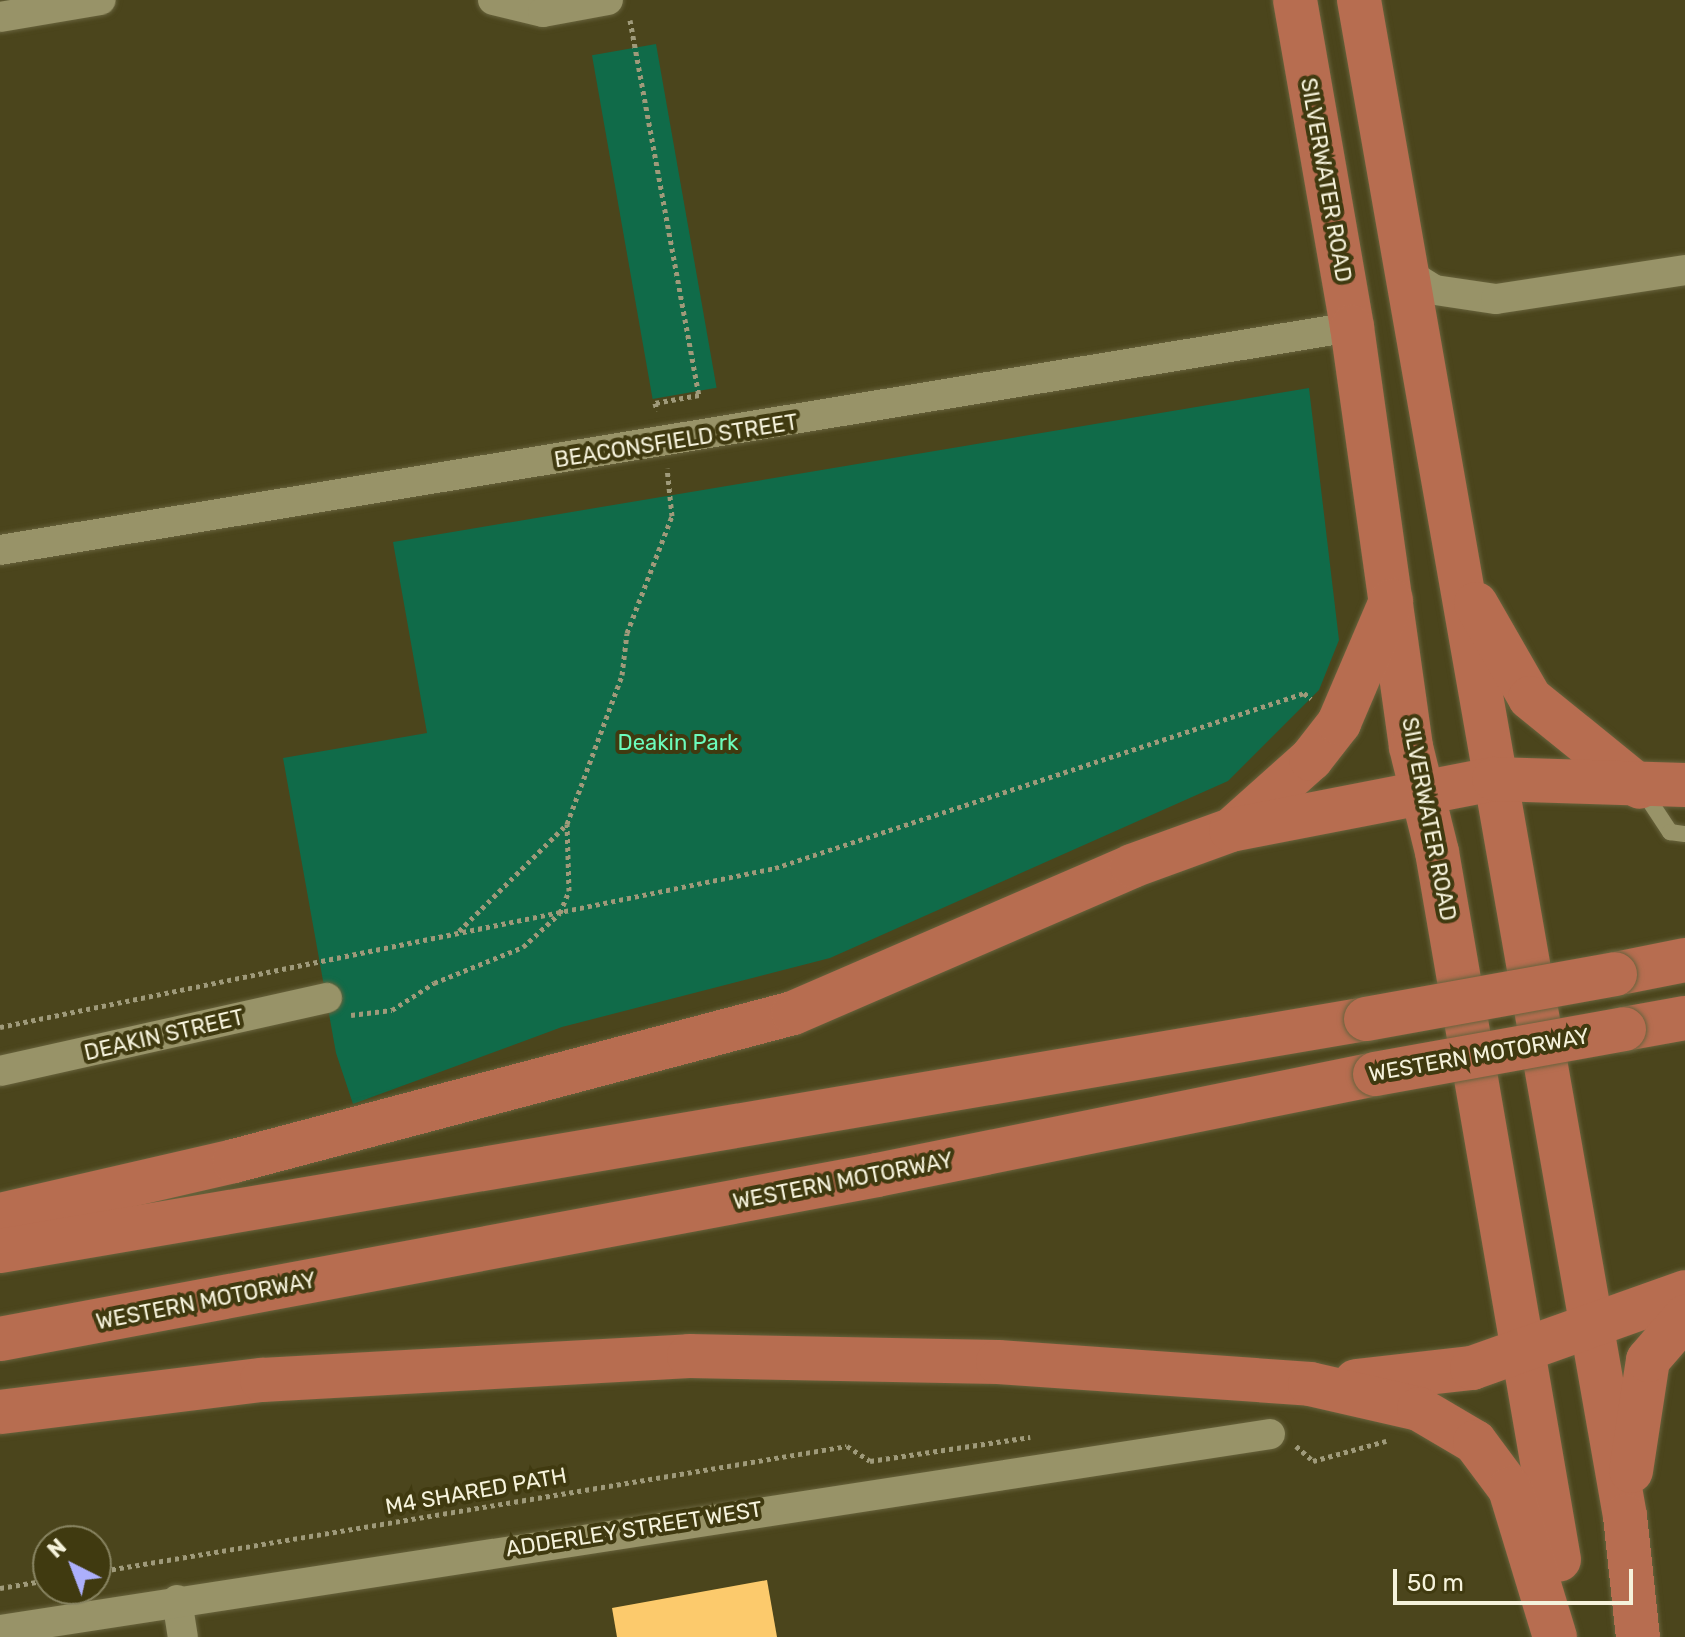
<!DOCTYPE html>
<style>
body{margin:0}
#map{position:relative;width:1685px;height:1637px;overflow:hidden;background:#4b451c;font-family:Rubik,sans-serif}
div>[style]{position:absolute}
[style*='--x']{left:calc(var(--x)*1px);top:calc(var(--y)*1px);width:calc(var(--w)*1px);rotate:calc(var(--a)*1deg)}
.green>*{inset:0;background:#106b49;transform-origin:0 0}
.building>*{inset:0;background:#fcca6c}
.path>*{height:5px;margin-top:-2.5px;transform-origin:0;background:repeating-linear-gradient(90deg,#9f9a7a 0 4px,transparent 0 8px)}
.roads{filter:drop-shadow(0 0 2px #68633d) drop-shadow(0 0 2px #68633d)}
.lane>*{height:16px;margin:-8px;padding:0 8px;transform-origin:8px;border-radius:8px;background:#989368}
.street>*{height:30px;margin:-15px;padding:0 15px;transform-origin:15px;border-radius:15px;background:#989368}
.highway>*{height:44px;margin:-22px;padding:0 22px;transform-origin:22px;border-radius:22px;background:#b76d50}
.bridges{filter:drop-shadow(0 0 2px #68633d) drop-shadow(0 0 2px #68633d)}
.highway-bridge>*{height:44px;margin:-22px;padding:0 22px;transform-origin:22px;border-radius:22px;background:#b76d50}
span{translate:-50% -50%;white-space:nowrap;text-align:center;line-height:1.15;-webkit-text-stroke:8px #403a10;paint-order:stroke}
.street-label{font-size:22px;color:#f5f2db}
.park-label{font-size:22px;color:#6bfcbc}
.north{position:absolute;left:32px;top:1525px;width:80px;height:80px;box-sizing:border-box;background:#403a10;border:2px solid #888461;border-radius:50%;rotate:318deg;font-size:22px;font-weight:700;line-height:32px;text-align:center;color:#f5f2db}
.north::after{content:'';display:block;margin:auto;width:28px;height:36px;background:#acaffb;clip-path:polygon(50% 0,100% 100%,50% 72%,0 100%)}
.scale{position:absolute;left:1393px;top:1569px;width:240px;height:36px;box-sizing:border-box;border:4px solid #f5f2db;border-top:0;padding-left:10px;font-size:24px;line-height:28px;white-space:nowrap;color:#f5f2db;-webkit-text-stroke:6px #403a10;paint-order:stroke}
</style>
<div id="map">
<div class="green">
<div style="left:656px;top:44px;width:349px;height:65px;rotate:80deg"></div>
<div style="clip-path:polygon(1309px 388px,1339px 640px,1319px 690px,1228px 781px,830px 958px,562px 1027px,353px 1104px,336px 1053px,283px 758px,427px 733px,393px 542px)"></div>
</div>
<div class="building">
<div style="clip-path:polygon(767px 1580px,777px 1637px,617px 1637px,612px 1608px)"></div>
</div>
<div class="path">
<div style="--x:630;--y:20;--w:381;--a:79.6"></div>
<div style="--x:699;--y:395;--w:45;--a:169.7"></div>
<div style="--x:655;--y:403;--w:8;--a:76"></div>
<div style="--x:459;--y:931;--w:152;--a:-44.7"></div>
<div style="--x:351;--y:1015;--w:41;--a:-7"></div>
<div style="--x:392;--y:1010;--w:50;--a:-32.7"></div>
<div style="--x:434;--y:983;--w:96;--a:-22"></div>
<div style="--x:523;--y:947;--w:50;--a:-42.6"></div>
<div style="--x:560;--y:913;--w:24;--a:-68"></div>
<div style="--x:569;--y:891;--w:67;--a:-91.7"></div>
<div style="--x:567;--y:824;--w:159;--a:-69.7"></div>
<div style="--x:622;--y:675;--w:42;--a:-83.2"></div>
<div style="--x:627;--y:633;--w:125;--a:-69"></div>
<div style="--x:672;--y:516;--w:48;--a:-95.9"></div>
<div style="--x:0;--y:1027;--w:791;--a:-11.59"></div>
<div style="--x:775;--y:868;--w:557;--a:-18.3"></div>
<div style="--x:1304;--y:693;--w:9;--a:41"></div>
<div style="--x:1296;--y:1446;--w:23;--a:41"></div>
<div style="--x:1313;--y:1461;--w:76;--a:-15.3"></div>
<div style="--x:96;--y:1572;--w:761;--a:-9.52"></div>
<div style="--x:847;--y:1446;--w:27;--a:33"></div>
<div style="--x:870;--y:1461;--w:162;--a:-8.5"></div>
<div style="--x:0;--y:1588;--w:49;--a:-9.5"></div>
</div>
<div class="roads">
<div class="lane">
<div style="--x:1641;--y:788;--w:53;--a:56.6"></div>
<div style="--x:1670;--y:832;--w:15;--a:8"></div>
</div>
<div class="street">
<div style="--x:493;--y:0;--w:51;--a:13.5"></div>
<div style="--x:543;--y:12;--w:66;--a:-10.5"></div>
<div style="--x:0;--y:17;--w:102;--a:-9.6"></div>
<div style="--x:1404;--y:271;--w:36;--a:32"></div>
<div style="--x:1435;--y:290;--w:62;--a:8.4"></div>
<div style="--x:1496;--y:299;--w:191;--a:-8.7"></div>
<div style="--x:0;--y:550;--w:1370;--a:-9.37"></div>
<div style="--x:0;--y:1071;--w:335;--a:-12.6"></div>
<div style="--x:177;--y:1600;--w:37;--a:81"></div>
<div style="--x:0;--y:1630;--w:1285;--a:-8.77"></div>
</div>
<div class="highway">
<div style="--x:1295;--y:0;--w:332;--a:80.1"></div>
<div style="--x:1352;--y:327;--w:424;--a:82"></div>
<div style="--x:1411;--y:747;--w:108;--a:76.1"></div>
<div style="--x:1437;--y:852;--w:718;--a:80.22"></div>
<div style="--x:1359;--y:0;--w:1539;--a:80.05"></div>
<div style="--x:1625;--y:1516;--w:122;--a:83.9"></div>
<div style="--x:1476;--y:604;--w:108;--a:60.1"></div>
<div style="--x:1530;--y:698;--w:141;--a:39"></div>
<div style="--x:1236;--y:826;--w:101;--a:-41.8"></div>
<div style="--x:1311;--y:759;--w:46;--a:-52.1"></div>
<div style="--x:1339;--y:723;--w:133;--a:-66.9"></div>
<div style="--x:1615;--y:974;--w:71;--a:-11.3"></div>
<div style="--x:1624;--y:1029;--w:62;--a:-10.2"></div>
<div style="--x:0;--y:1215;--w:240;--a:-13"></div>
<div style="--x:234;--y:1161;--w:578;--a:-14.83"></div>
<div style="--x:793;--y:1013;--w:369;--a:-23.4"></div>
<div style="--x:1132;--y:866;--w:105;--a:-20"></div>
<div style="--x:1231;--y:830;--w:268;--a:-11"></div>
<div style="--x:1494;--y:779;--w:191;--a:1.8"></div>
<div style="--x:0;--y:1251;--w:1386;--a:-9.64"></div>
<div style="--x:0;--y:1339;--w:892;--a:-10.59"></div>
<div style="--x:877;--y:1175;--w:508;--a:-11.46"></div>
<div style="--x:1356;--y:1381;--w:117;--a:-6.4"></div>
<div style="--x:1472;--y:1368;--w:226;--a:-19.6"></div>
<div style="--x:0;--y:1412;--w:264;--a:-7"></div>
<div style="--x:262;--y:1380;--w:428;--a:-3.2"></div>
<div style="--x:689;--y:1356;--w:309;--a:1.1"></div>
<div style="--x:998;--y:1362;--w:313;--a:4"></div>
<div style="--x:1310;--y:1384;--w:112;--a:12.9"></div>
<div style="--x:1419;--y:1409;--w:65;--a:30.5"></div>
<div style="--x:1475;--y:1442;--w:59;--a:53.3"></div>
<div style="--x:1510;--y:1489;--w:155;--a:73.1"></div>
<div style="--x:1631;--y:1471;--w:112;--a:-81.3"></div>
<div style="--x:1648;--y:1360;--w:57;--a:-49.3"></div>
</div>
</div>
<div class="bridges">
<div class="highway-bridge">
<div style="--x:1366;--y:1019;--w:253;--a:-10.2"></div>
<div style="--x:1375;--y:1074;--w:253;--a:-10.2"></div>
</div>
</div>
<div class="street-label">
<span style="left:1326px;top:180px;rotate:80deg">SILVERWATER ROAD</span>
<span style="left:676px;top:441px;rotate:-9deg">BEACONSFIELD STREET</span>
<span style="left:1429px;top:819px;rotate:79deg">SILVERWATER ROAD</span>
<span style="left:164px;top:1035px;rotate:-13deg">DEAKIN STREET</span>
<span style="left:1479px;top:1055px;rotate:-10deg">WESTERN MOTORWAY</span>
<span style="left:843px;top:1181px;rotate:-11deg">WESTERN MOTORWAY</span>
<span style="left:206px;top:1301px;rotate:-11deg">WESTERN MOTORWAY</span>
<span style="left:476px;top:1491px;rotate:-10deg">M4 SHARED PATH</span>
<span style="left:634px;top:1529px;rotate:-9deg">ADDERLEY STREET WEST</span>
</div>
<div class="park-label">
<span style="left:678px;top:743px">Deakin Park</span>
</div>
<div class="north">N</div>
<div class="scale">50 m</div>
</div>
